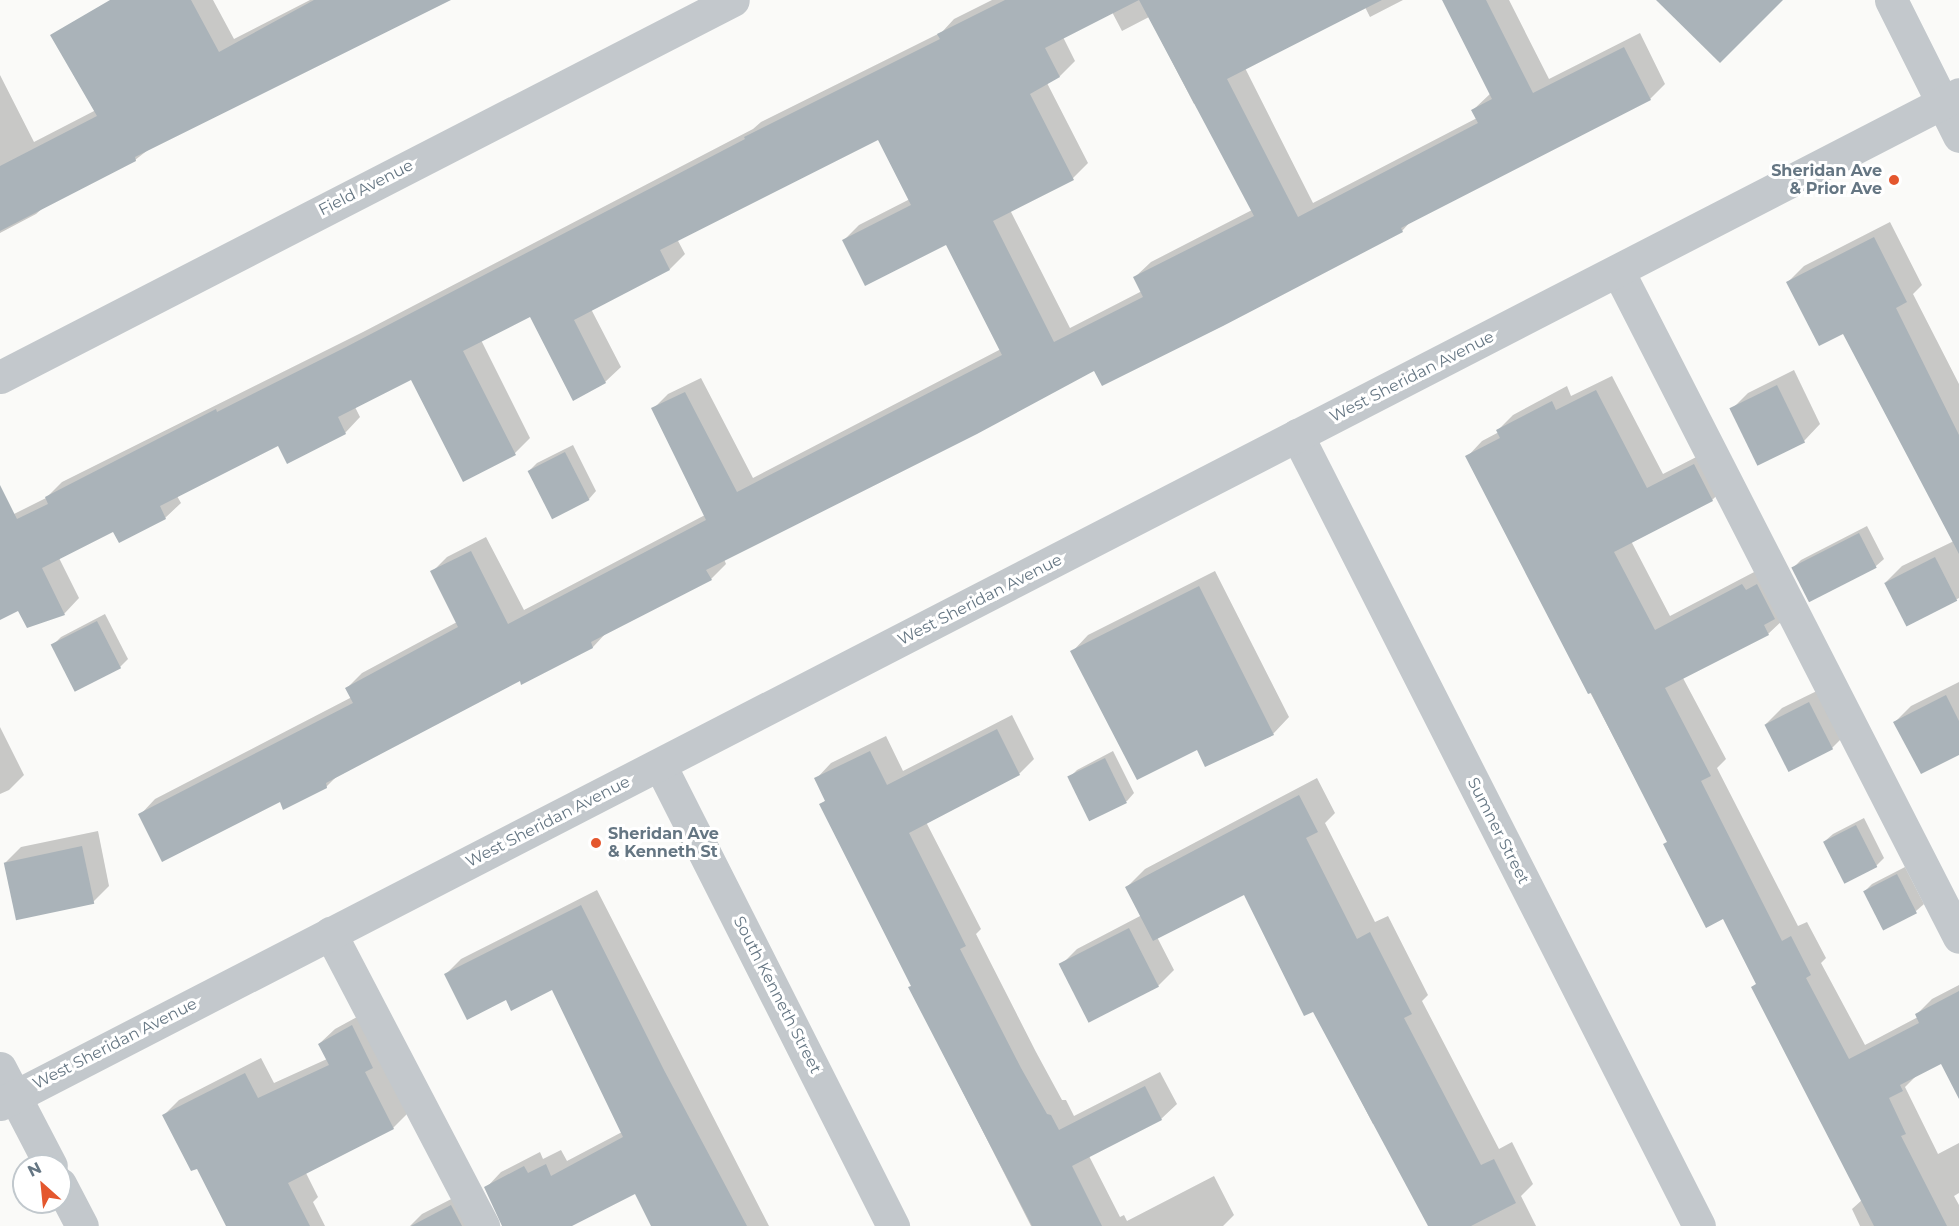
<!DOCTYPE html>
<style>
body{margin:0}
#map{position:relative;width:1959px;height:1226px;overflow:hidden;background:#fafaf8;font-family:Montserrat,sans-serif}
div>[style]{position:absolute}
[style*='--x']{left:calc(var(--x)*1px);top:calc(var(--y)*1px);width:calc(var(--w)*1px);rotate:calc(var(--a)*1deg)}
.shadow>*{inset:0;background:#0003}
.building>*{inset:0;background:#aab3b9;transform-origin:0 0}
.minor>*{height:33px;margin:-16.5px;padding:0 16.5px;transform-origin:16.5px;border-radius:16.5px;background:#c3c8cc}
.dots>*{width:16px;height:16px;translate:-50% -50%;box-sizing:border-box;border:3px solid #fff;border-radius:50%}
span{translate:-50% -50%;white-space:nowrap;text-align:center;line-height:1.15;-webkit-text-stroke:6px #fff;paint-order:stroke}
.poi-label{font-size:16px;color:#657683;font-weight:700}
.right{translate:-100% -50%;text-align:right}
.left{translate:0 -50%;text-align:left}
.street-label{font-size:16px;color:#657683}
.north{position:absolute;left:12px;top:1154px;width:60px;height:60px;box-sizing:border-box;background:#fff;border:2px solid #c1c8cd;border-radius:50%;rotate:333deg;font-size:16px;font-weight:700;line-height:24px;text-align:center;color:#657683}
.north::after{content:'';display:block;margin:auto;width:21px;height:27px;background:#e4572e;clip-path:polygon(50% 0,100% 100%,50% 72%,0 100%)}
</style>
<div id="map">
<div class="shadow">
<div style="clip-path:polygon(117px 0,213px 0,234px 39px,310px 0,342px 0,135px 160px,44px 207px,36px 214px,0 233px,0 75px,34px 142px,96px 110px)"></div>
<div style="clip-path:polygon(evenodd,992px 0,1403px 0,1370px 17px,1365px 7px,1245px 68px,1313px 203px,1477px 118px,1473px 110px,1491px 93px,1443px 0,1509px 0,1549px 79px,1640px 33px,1665px 84px,1650px 99px,1411px 221px,1402px 231px,1095px 369px,724px 559px,726px 564px,711px 579px,607px 632px,593px 647px,522px 683px,520px 679px,338px 775px,326px 787px,280px 800px,140px 815px,155px 799px,352px 697px,347px 688px,362px 673px,457px 622px,432px 572px,447px 557px,486px 537px,524px 610px,705px 515px,653px 409px,668px 394px,701px 378px,753px 478px,1001px 349px,946px 243px,844px 240px,859px 225px,910px 199px,879px 138px,677px 239px,685px 254px,670px 269px,591px 309px,621px 367px,605px 382px,531px 315px,481px 340px,530px 438px,515px 453px,463px 480px,412px 378px,355px 407px,360px 417px,345px 433px,279px 444px,177px 496px,181px 503px,165px 518px,114px 530px,59px 558px,79px 598px,64px 614px,19px 609px,0 618px,0 521px,46px 498px,62px 482px,363px 332px,753px 129px,761px 122px,942px 32px,954px 19px,992px 0,1112px 12px,1122px 31px,1149px 17px,1194px 104px,1197px 102px,1252px 210px,1151px 262px,1135px 277px,1142px 291px,1070px 328px,1010px 210px,1073px 178px,1088px 163px,1047px 83px,1060px 76px,1075px 61px,1063px 37px,1112px 12px)"></div>
<div style="clip-path:polygon(1890px 222px,1922px 285px,1913px 294px,1959px 384px,1959px 598px,1908px 625px,1886px 582px,1902px 566px,1954px 541px,1844px 332px,1788px 282px,1804px 266px)"></div>
<div style="clip-path:polygon(1794px 370px,1820px 424px,1804px 441px,1759px 464px,1732px 409px,1748px 393px)"></div>
<div style="clip-path:polygon(1612px 376px,1663px 474px,1710px 450px,1728px 485px,1712px 500px,1631px 541px,1670px 616px,1758px 570px,1784px 619px,1768px 634px,1683px 678px,1726px 759px,1717px 768px,1798px 926px,1807px 922px,1826px 958px,1821px 963px,1865px 1045px,1918px 1017px,1917px 1014px,1932px 999px,1959px 985px,1959px 1054px,1917px 1075px,1905px 1087px,1938px 1154px,1959px 1143px,1959px 1193px,1954px 1196px,1959px 1205px,1959px 1226px,1860px 1226px,1852px 1209px,1862px 1200px,1724px 917px,1668px 841px,1467px 457px,1482px 441px,1499px 432px,1498px 430px,1513px 415px,1567px 386px,1571px 396px)"></div>
<div style="clip-path:polygon(573px 445px,596px 491px,589px 499px,529px 471px,537px 463px)"></div>
<div style="clip-path:polygon(1867px 526px,1884px 559px,1876px 566px,1793px 568px,1801px 560px)"></div>
<div style="clip-path:polygon(1215px 571px,1289px 717px,1273px 734px,1206px 765px,1198px 748px,1072px 652px,1088px 635px)"></div>
<div style="clip-path:polygon(105px 614px,128px 659px,120px 667px,53px 645px,61px 637px)"></div>
<div style="clip-path:polygon(1959px 682px,1959px 753px,1895px 722px,1911px 706px)"></div>
<div style="clip-path:polygon(1825px 687px,1848px 732px,1832px 748px,1766px 724px,1782px 708px)"></div>
<div style="clip-path:polygon(1012px 715px,1034px 759px,1019px 774px,926px 822px,981px 929px,976px 934px,1036px 1052px,1062px 1100px,1066px 1100px,1074px 1116px,1160px 1072px,1177px 1104px,1161px 1119px,1089px 1156px,1120px 1217px,1124px 1215px,1127px 1221px,1214px 1176px,1234px 1215px,1223px 1226px,1031px 1226px,910px 988px,912px 985px,821px 805px,826px 800px,816px 779px,831px 763px,886px 736px,903px 771px)"></div>
<div style="clip-path:polygon(0 727px,24px 775px,9px 790px,0 794px)"></div>
<div style="clip-path:polygon(1113px 751px,1134px 793px,1127px 801px,1090px 818px,1069px 778px,1077px 770px)"></div>
<div style="clip-path:polygon(1317px 778px,1335px 813px,1325px 823px,1375px 922px,1388px 916px,1428px 995px,1422px 1001px,1499px 1149px,1512px 1142px,1533px 1184px,1521px 1196px,1536px 1226px,1430px 1226px,1377px 1122px,1373px 1124px,1314px 1010px,1244px 893px,1157px 937px,1174px 970px,1158px 986px,1061px 965px,1077px 949px,1142px 915px,1127px 887px,1145px 869px)"></div>
<div style="clip-path:polygon(1864px 818px,1884px 858px,1876px 866px,1825px 841px,1833px 834px)"></div>
<div style="clip-path:polygon(98px 831px,109px 886px,93px 902px,5px 863px,21px 847px)"></div>
<div style="clip-path:polygon(1905px 867px,1924px 904px,1916px 911px,1864px 892px,1872px 884px)"></div>
<div style="clip-path:polygon(597px 890px,769px 1226px,652px 1226px,636px 1192px,569px 1226px,503px 1226px,486px 1188px,501px 1172px,540px 1152px,543px 1159px,561px 1150px,567px 1161px,622px 1132px,553px 988px,506px 998px,446px 974px,461px 959px)"></div>
<div style="clip-path:polygon(368px 1011px,409px 1112px,393px 1128px,306px 1173px,318px 1197px,313px 1202px,325px 1226px,227px 1226px,197px 1167px,164px 1115px,179px 1100px,261px 1058px,274px 1083px,327px 1059px,319px 1044px,335px 1029px)"></div>
<div style="clip-path:polygon(467px 1191px,488px 1226px,410px 1226px,422px 1214px)"></div>
</div>
<div class="building">
<div style="clip-path:polygon(110px 0,191px 0,219px 52px,314px 0,451px 0,135px 157px,136px 161px,0 231px,0 166px,97px 116px,50px 35px)"></div>
<div style="clip-path:polygon(evenodd,1005px 0,1382px 0,1227px 79px,1298px 217px,1478px 123px,1471px 110px,1492px 99px,1442px 0,1486px 0,1533px 93px,1624px 47px,1651px 100px,1401px 228px,1403px 232px,1223px 326px,1102px 386px,1094px 371px,977px 434px,706px 570px,712px 580px,591px 642px,593px 648px,521px 685px,520px 681px,379px 755px,326px 783px,327px 788px,283px 810px,280px 802px,162px 862px,138px 814px,353px 703px,345px 688px,458px 627px,430px 571px,471px 551px,508px 624px,706px 520px,651px 408px,685px 392px,737px 492px,1002px 355px,946px 245px,865px 286px,842px 240px,911px 205px,878px 140px,660px 250px,670px 270px,574px 320px,606px 383px,573px 401px,530px 317px,463px 351px,516px 455px,463px 482px,411px 380px,338px 417px,346px 434px,287px 464px,278px 446px,160px 506px,166px 519px,119px 543px,113px 532px,42px 568px,65px 615px,27px 628px,18px 611px,0 620px,0 485px,17px 519px,48px 504px,45px 497px,216px 409px,217px 412px,346px 347px,745px 139px,744px 137px,940px 39px,937px 34px,1005px 0,1139px 0,1254px 216px,1133px 277px,1143px 297px,1054px 342px,993px 221px,1074px 180px,1030px 94px,1060px 77px,1045px 48px,1139px 0)"></div>
<div style="clip-path:polygon(1656px 0,1783px 0,1720px 63px)"></div>
<div style="clip-path:polygon(1874px 237px,1907px 302px,1896px 308px,1959px 435px,1959px 554px,1843px 334px,1819px 346px,1786px 282px)"></div>
<div style="left:1777px;top:385px;width:64px;height:53px;rotate:64deg"></div>
<div style="clip-path:polygon(1596px 390px,1647px 488px,1694px 464px,1713px 501px,1614px 552px,1655px 630px,1742px 584px,1746px 590px,1757px 584px,1775px 619px,1764px 625px,1769px 635px,1665px 688px,1711px 776px,1701px 781px,1782px 941px,1791px 936px,1811px 975px,1806px 978px,1849px 1059px,1919px 1023px,1915px 1014px,1959px 991px,1959px 1099px,1941px 1064px,1900px 1085px,1903px 1091px,1889px 1098px,1906px 1134px,1901px 1136px,1947px 1226px,1874px 1226px,1751px 987px,1756px 984px,1723px 919px,1706px 928px,1663px 844px,1667px 842px,1591px 693px,1588px 694px,1465px 456px,1500px 438px,1496px 430px,1552px 401px,1556px 410px)"></div>
<div style="left:565px;top:452px;width:54px;height:42px;rotate:63deg"></div>
<div style="left:1859px;top:533px;width:39px;height:76px;rotate:63deg"></div>
<div style="left:1935px;top:557px;width:49px;height:57px;rotate:63deg"></div>
<div style="clip-path:polygon(1199px 586px,1274px 735px,1205px 767px,1197px 750px,1137px 780px,1070px 651px)"></div>
<div style="left:97px;top:621px;width:53px;height:52px;rotate:63deg"></div>
<div style="clip-path:polygon(1946px 695px,1959px 721px,1959px 755px,1921px 774px,1893px 722px)"></div>
<div style="left:1809px;top:702px;width:53px;height:50px;rotate:63deg"></div>
<div style="clip-path:polygon(997px 729px,1020px 775px,909px 833px,966px 946px,960px 949px,1021px 1068px,1047px 1114px,1051px 1115px,1059px 1130px,1145px 1086px,1162px 1120px,1072px 1166px,1102px 1226px,1032px 1226px,908px 987px,911px 986px,819px 804px,825px 801px,814px 778px,870px 751px,887px 785px)"></div>
<div style="left:1105px;top:758px;width:50px;height:42px;rotate:64deg"></div>
<div style="clip-path:polygon(1299px 795px,1318px 832px,1306px 838px,1357px 939px,1370px 932px,1412px 1014px,1404px 1018px,1481px 1165px,1494px 1159px,1516px 1203px,1471px 1226px,1428px 1226px,1313px 1012px,1304px 1016px,1244px 895px,1153px 941px,1125px 887px)"></div>
<div style="left:1856px;top:825px;width:47px;height:37px;rotate:63deg"></div>
<div style="left:82px;top:846px;width:59px;height:80px;rotate:78deg"></div>
<div style="left:1897px;top:874px;width:44px;height:38px;rotate:63deg"></div>
<div style="clip-path:polygon(581px 905px,665px 1072px,747px 1226px,651px 1226px,635px 1194px,572px 1226px,502px 1226px,484px 1187px,524px 1166px,528px 1173px,546px 1164px,551px 1176px,623px 1137px,552px 990px,511px 1011px,506px 1000px,467px 1020px,444px 974px)"></div>
<div style="left:1129px;top:928px;width:66px;height:79px;rotate:63deg"></div>
<div style="clip-path:polygon(352px 1025px,373px 1068px,365px 1072px,394px 1129px,288px 1183px,310px 1226px,226px 1226px,197px 1169px,191px 1171px,162px 1115px,245px 1073px,258px 1098px,329px 1065px,318px 1044px)"></div>
<div style="clip-path:polygon(451px 1205px,462px 1226px,411px 1226px)"></div>
</div>
<div class="minor">
<div style="--x:1891;--y:0;--w:152;--a:63.4"></div>
<div style="--x:1618;--y:271;--w:748;--a:62.89"></div>
<div style="--x:0;--y:377;--w:824;--a:-27.22"></div>
<div style="--x:1297;--y:435;--w:887;--a:63.06"></div>
<div style="--x:660;--y:765;--w:517;--a:63.19"></div>
<div style="--x:330;--y:933;--w:331;--a:62.4"></div>
<div style="--x:0;--y:1068;--w:110;--a:62.5"></div>
<div style="--x:0;--y:1104;--w:2204;--a:-27.27"></div>
<div style="--x:60;--y:1184;--w:47;--a:62.4"></div>
</div>
<div class="dots">
<div style="left:1894px;top:180px;background:#e4572e"></div>
<div style="left:596px;top:843px;background:#e4572e"></div>
</div>
<div class="poi-label">
<span class="right" style="left:1882px;top:180px">Sheridan Ave<br>&amp; Prior Ave</span>
<span class="left" style="left:608px;top:843px">Sheridan Ave<br>&amp; Kenneth St</span>
</div>
<div class="street-label">
<span style="left:366px;top:188px;rotate:-27deg">Field Avenue</span>
<span style="left:1412px;top:377px;rotate:-27deg">West Sheridan Avenue</span>
<span style="left:980px;top:600px;rotate:-27deg">West Sheridan Avenue</span>
<span style="left:548px;top:822px;rotate:-27deg">West Sheridan Avenue</span>
<span style="left:1498px;top:831px;rotate:63deg">Sumner Street</span>
<span style="left:777px;top:995px;rotate:63deg">South Kenneth Street</span>
<span style="left:115px;top:1044px;rotate:-27deg">West Sheridan Avenue</span>
</div>
<div class="north">N</div>
</div>
